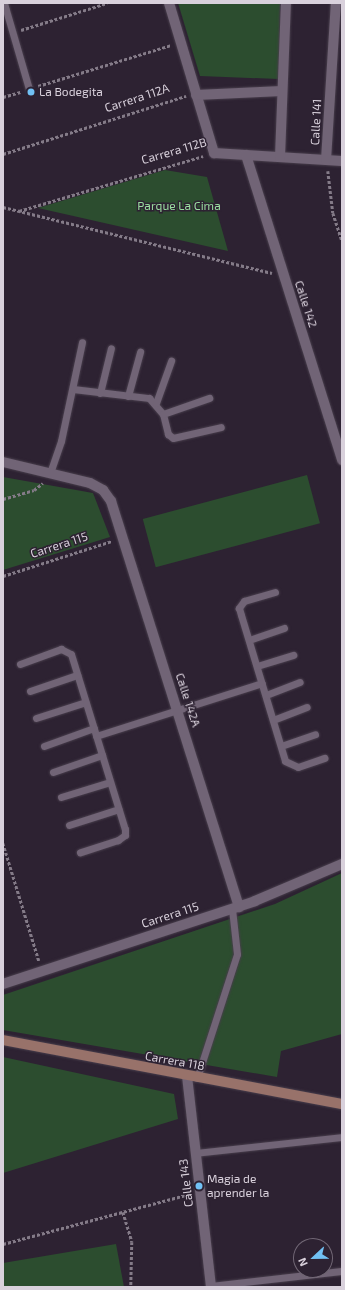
<!DOCTYPE html>
<style>
body{margin:0}
#map{position:relative;width:345px;height:1290px;overflow:hidden;background:#2d2232;font-family:"Exo 2",sans-serif}
div>[style]{position:absolute}
[style*='--x']{left:calc(var(--x)*1px);top:calc(var(--y)*1px);width:calc(var(--w)*1px);rotate:calc(var(--a)*1deg)}
.green>*{inset:0;background:#2c4d2f;transform-origin:0 0}
.path>*{height:2.5px;margin-top:-1.25px;transform-origin:0;background:repeating-linear-gradient(90deg,#847b88 0 3px,transparent 0 5px)}
.roads{filter:drop-shadow(0 0 1px #483e4c) drop-shadow(0 0 1px #483e4c)}
.service>*{height:7px;margin:-3.5px;padding:0 3.5px;transform-origin:3.5px;border-radius:3.5px;background:#716476}
.minor>*{height:10px;margin:-5px;padding:0 5px;transform-origin:5px;border-radius:5px;background:#716476}
.tertiary>*{height:10px;margin:-5px;padding:0 5px;transform-origin:5px;border-radius:5px;background:#716476}
.secondary>*{height:10px;margin:-5px;padding:0 5px;transform-origin:5px;border-radius:5px;background:#98726a}
.dots>*{width:11px;height:11px;translate:-50% -50%;box-sizing:border-box;border:2px solid #2d2232;border-radius:50%}
span{translate:-50% -50%;white-space:nowrap;text-align:center;line-height:1.15;-webkit-text-stroke:3px #2d2232;paint-order:stroke}
.poi-label{font-size:12px;color:#d9d1dc}
.left{translate:0 -50%;text-align:left}
.street-label{font-size:12px;color:#d9d1dc}
.park-label{font-size:12px;color:#9adda0}
.frame{position:absolute;inset:0;border:4px solid #d9d1dc;pointer-events:none}
.north{position:absolute;left:293px;top:1238px;width:40px;height:40px;box-sizing:border-box;background:#2d2232;border:1px solid #726876;border-radius:50%;rotate:248deg;font-size:11px;font-weight:700;line-height:16px;text-align:center;color:#d9d1dc}
.north::after{content:'';display:block;margin:auto;width:14px;height:18px;background:#71c1f4;clip-path:polygon(50% 0,100% 100%,50% 72%,0 100%)}
</style>
<div id="map">
<div class="green">
<div style="clip-path:polygon(178px 3px,280px 3px,279px 79px,200px 76px)"></div>
<div style="clip-path:polygon(165px 170px,207px 177px,228px 251px,38px 208px)"></div>
<div style="left:307px;top:475px;width:50px;height:170px;rotate:75deg"></div>
<div style="clip-path:polygon(3px 477px,93px 493px,110px 537px,3px 570px)"></div>
<div style="clip-path:polygon(342px 873px,342px 1034px,281px 1051px,277px 1077px,3px 1030px,3px 995px,275px 904px)"></div>
<div style="clip-path:polygon(3px 1057px,174px 1094px,178px 1119px,3px 1173px)"></div>
<div style="clip-path:polygon(116px 1244px,124px 1287px,3px 1287px,3px 1263px)"></div>
</div>
<div class="path">
<div style="--x:21;--y:30;--w:90;--a:-17.4"></div>
<div style="--x:38;--y:86;--w:139;--a:-17.1"></div>
<div style="--x:3;--y:97;--w:18;--a:-16"></div>
<div style="--x:3;--y:154;--w:192;--a:-17.6"></div>
<div style="--x:328;--y:171;--w:42;--a:83.2"></div>
<div style="--x:333;--y:213;--w:29;--a:72"></div>
<div style="--x:3;--y:207;--w:277;--a:13.8"></div>
<div style="--x:19;--y:211;--w:192;--a:-16.6"></div>
<div style="--x:3;--y:499;--w:32;--a:-16"></div>
<div style="--x:34;--y:490;--w:11;--a:-38"></div>
<div style="--x:3;--y:576;--w:114;--a:-17.8"></div>
<div style="--x:3;--y:843;--w:123;--a:73"></div>
<div style="--x:123;--y:1212;--w:31;--a:73"></div>
<div style="--x:132;--y:1242;--w:45;--a:91.3"></div>
<div style="--x:3;--y:1244;--w:194;--a:-15"></div>
</div>
<div class="roads">
<div class="service">
<div style="--x:4;--y:3;--w:90;--a:73.8"></div>
<div style="--x:73;--y:389;--w:77;--a:6.8"></div>
<div style="--x:149;--y:398;--w:21;--a:49"></div>
<div style="--x:163;--y:414;--w:21;--a:76"></div>
<div style="--x:168;--y:434;--w:6;--a:39"></div>
<div style="--x:173;--y:438;--w:49;--a:-12.9"></div>
<div style="--x:100;--y:393;--w:46;--a:-76.3"></div>
<div style="--x:128;--y:396;--w:46;--a:-74.7"></div>
<div style="--x:156;--y:403;--w:45;--a:-70.3"></div>
<div style="--x:163;--y:414;--w:49;--a:-19.2"></div>
<div style="--x:50;--y:473;--w:34;--a:-71"></div>
<div style="--x:61;--y:441;--w:101;--a:-78"></div>
<div style="--x:275;--y:592;--w:32;--a:164"></div>
<div style="--x:244;--y:601;--w:9;--a:126"></div>
<div style="--x:239;--y:608;--w:7;--a:74"></div>
<div style="--x:241;--y:615;--w:152;--a:73.2"></div>
<div style="--x:285;--y:761;--w:14;--a:25"></div>
<div style="--x:298;--y:767;--w:28;--a:-19"></div>
<div style="--x:249;--y:640;--w:37;--a:-19"></div>
<div style="--x:20;--y:664;--w:44;--a:-20.1"></div>
<div style="--x:61;--y:649;--w:11;--a:27"></div>
<div style="--x:71;--y:654;--w:183;--a:72.9"></div>
<div style="--x:125;--y:829;--w:6;--a:90"></div>
<div style="--x:125;--y:835;--w:9;--a:144"></div>
<div style="--x:118;--y:840;--w:40;--a:162"></div>
<div style="--x:257;--y:666;--w:38;--a:-17"></div>
<div style="--x:30;--y:691;--w:50;--a:-18.8"></div>
<div style="--x:266;--y:695;--w:36;--a:-21"></div>
<div style="--x:36;--y:718;--w:52;--a:-17.7"></div>
<div style="--x:273;--y:720;--w:36;--a:-21"></div>
<div style="--x:96;--y:736;--w:174;--a:-17.7"></div>
<div style="--x:44;--y:746;--w:53;--a:-19.8"></div>
<div style="--x:281;--y:746;--w:36;--a:-19"></div>
<div style="--x:53;--y:772;--w:52;--a:-19.1"></div>
<div style="--x:61;--y:797;--w:51;--a:-17"></div>
<div style="--x:69;--y:825;--w:52;--a:-17.7"></div>
<div style="--x:197;--y:1078;--w:130;--a:-72.1"></div>
<div style="--x:237;--y:954;--w:45;--a:-96.3"></div>
<div style="--x:195;--y:1153;--w:148;--a:-6.2"></div>
<div style="--x:210;--y:1286;--w:133;--a:-6.5"></div>
</div>
<div class="minor">
<div style="--x:169;--y:3;--w:157;--a:73.3"></div>
<div style="--x:214;--y:153;--w:128;--a:3.6"></div>
<div style="--x:196;--y:95;--w:86;--a:-2.7"></div>
<div style="--x:246;--y:155;--w:320;--a:72.5"></div>
<div style="--x:280;--y:157;--w:154;--a:-87.8"></div>
<div style="--x:326;--y:160;--w:157;--a:-86.4"></div>
<div style="--x:3;--y:462;--w:89;--a:13.6"></div>
<div style="--x:90;--y:483;--w:15;--a:28"></div>
<div style="--x:103;--y:490;--w:14;--a:54"></div>
<div style="--x:111;--y:501;--w:426;--a:72.5"></div>
<div style="--x:187;--y:1076;--w:212;--a:83.5"></div>
</div>
<div class="tertiary">
<div style="--x:3;--y:984;--w:265;--a:-18.2"></div>
<div style="--x:255;--y:901;--w:95;--a:-23"></div>
</div>
<div class="secondary">
<div style="--x:3;--y:1040;--w:345;--a:10.7"></div>
</div>
</div>
<div class="dots">
<div style="left:31px;top:92px;background:#71c1f4"></div>
<div style="left:199px;top:1186px;background:#71c1f4"></div>
</div>
<div class="poi-label">
<span class="left" style="left:39px;top:92px">La Bodegita</span>
<span class="left" style="left:207px;top:1186px">Magia de<br>aprender la</span>
</div>
<div class="street-label">
<span style="left:137px;top:98px;rotate:-18deg">Carrera 112A</span>
<span style="left:316px;top:122px;rotate:-87deg">Calle 141</span>
<span style="left:174px;top:151px;rotate:-16deg">Carrera 112B</span>
<span style="left:306px;top:304px;rotate:72deg">Calle 142</span>
<span style="left:59px;top:545px;rotate:-18deg">Carrera 115</span>
<span style="left:188px;top:700px;rotate:72deg">Calle 142A</span>
<span style="left:170px;top:915px;rotate:-18deg">Carrera 115</span>
<span style="left:175px;top:1061px;rotate:10deg">Carrera 118</span>
<span style="left:186px;top:1183px;rotate:-97deg">Calle 143</span>
</div>
<div class="park-label">
<span style="left:179px;top:206px">Parque La Cima</span>
</div>
<div class="frame"></div>
<div class="north">N</div>
</div>
